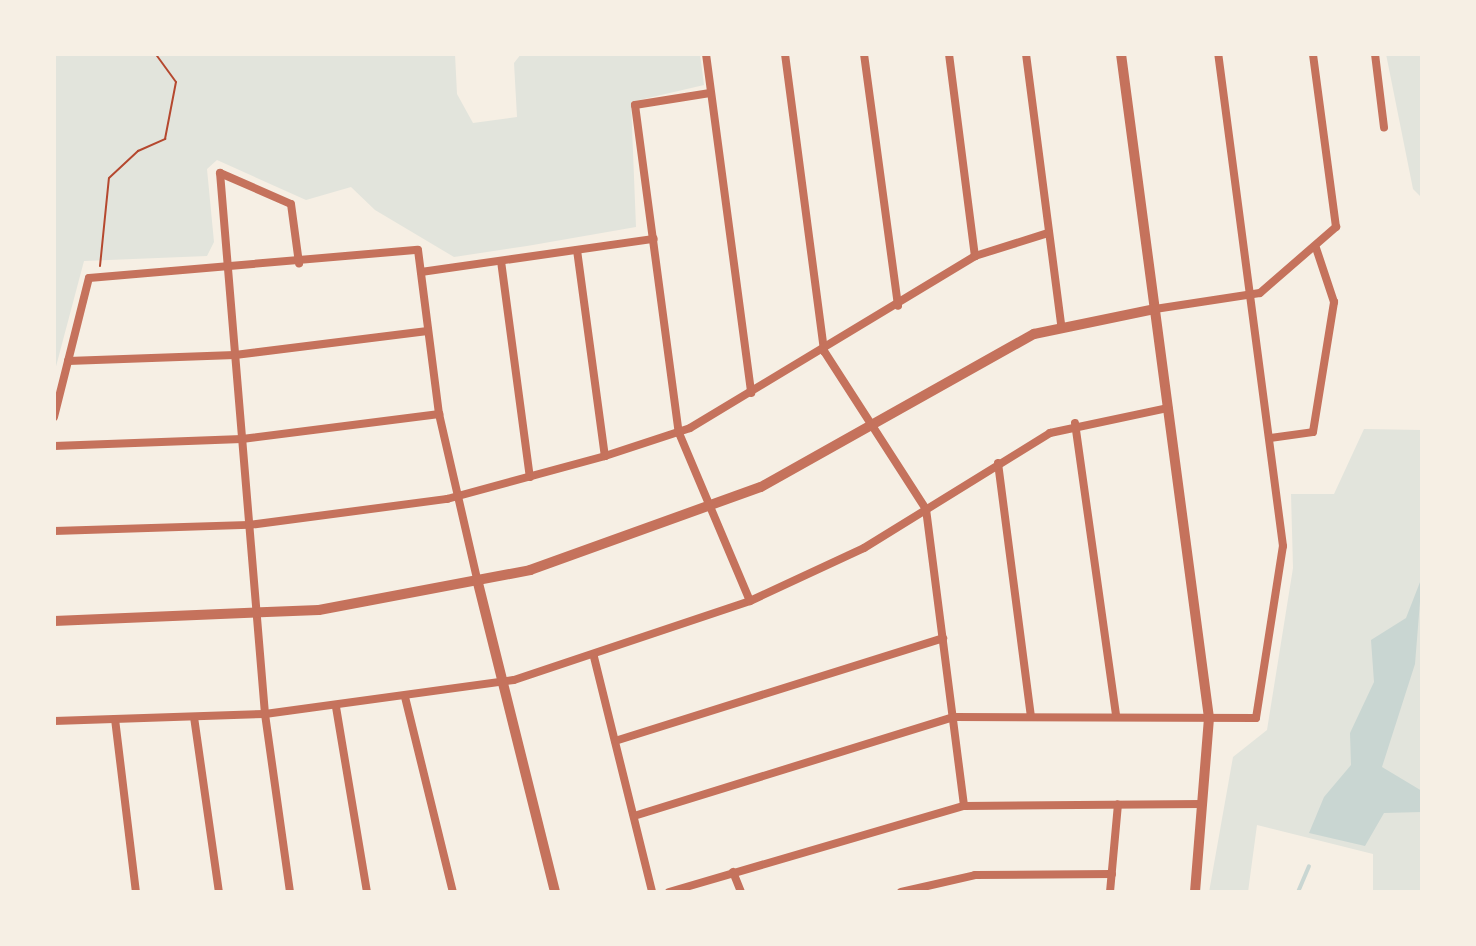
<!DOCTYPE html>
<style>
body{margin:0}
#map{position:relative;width:1476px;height:946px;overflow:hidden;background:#f6efe4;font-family:Helvetica,sans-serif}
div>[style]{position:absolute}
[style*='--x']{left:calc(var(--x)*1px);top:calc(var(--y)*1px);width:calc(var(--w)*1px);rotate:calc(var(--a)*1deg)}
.green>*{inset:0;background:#e2e4dc}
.water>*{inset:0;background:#c9d6d2}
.stream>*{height:4px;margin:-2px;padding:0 2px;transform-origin:2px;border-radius:2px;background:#c9d6d2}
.path>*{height:2px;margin:-1px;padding:0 1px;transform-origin:1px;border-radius:1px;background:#b5482f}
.minor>*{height:8px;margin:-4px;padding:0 4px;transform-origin:4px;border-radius:4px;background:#c5725c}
.tertiary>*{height:10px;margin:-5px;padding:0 5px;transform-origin:5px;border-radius:5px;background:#c5725c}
span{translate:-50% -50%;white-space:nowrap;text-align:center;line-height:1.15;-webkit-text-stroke:8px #f6efe4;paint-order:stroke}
.frame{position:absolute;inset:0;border:56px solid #f6efe4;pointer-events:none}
</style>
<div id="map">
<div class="green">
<div style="clip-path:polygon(54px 54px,455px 54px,457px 94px,473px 123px,517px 117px,514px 63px,521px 54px,700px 54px,704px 85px,631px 102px,636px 227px,527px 246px,454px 257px,375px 210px,351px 187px,306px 200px,217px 160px,207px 169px,214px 242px,207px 256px,84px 261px,54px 374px)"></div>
<div style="clip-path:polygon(1386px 54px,1422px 54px,1422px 198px,1413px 189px)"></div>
<div style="clip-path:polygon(1364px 429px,1422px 430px,1422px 892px,1373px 892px,1373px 854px,1257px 825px,1248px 892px,1209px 892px,1233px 757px,1267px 730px,1293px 568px,1291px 494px,1334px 494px)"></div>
</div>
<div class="water">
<div style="clip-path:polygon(1422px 577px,1415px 664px,1382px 767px,1422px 791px,1422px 812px,1384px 813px,1365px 846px,1309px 833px,1324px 797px,1351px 765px,1350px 733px,1374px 682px,1371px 640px,1406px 618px)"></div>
</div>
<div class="stream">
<div style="--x:1298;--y:892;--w:28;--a:-67"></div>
</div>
<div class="path">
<div style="--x:100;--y:266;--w:88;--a:-84.2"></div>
<div style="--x:109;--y:178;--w:40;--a:-43"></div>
<div style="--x:138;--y:151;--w:30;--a:-24"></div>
<div style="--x:165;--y:139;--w:58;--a:-79.1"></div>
<div style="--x:176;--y:82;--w:34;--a:-126"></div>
</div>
<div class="minor">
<div style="--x:706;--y:54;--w:342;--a:82.4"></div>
<div style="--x:785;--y:54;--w:300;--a:82.5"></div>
<div style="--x:824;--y:351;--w:188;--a:57.2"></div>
<div style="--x:926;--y:509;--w:299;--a:82.7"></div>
<div style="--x:864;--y:54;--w:254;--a:82.3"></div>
<div style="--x:949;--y:54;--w:204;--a:82.7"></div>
<div style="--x:1026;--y:54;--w:273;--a:82.6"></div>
<div style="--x:1375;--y:54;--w:74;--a:83"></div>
<div style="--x:710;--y:93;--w:76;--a:170.9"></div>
<div style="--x:635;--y:105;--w:331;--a:82.4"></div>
<div style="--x:679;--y:433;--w:182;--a:67.1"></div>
<div style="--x:577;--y:250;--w:208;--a:82.3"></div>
<div style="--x:501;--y:261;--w:218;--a:82.4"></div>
<div style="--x:421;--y:272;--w:235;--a:-8.1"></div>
<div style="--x:1155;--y:309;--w:106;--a:-8.7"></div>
<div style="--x:1260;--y:293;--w:101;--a:-41"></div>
<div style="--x:1336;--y:227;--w:175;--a:-97.6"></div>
<div style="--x:68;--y:361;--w:167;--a:-2.1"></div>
<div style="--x:235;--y:355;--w:194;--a:-7.1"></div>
<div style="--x:54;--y:417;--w:143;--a:-75.9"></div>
<div style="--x:89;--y:278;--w:330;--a:-4.9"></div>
<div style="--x:418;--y:250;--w:165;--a:82.7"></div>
<div style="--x:439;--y:414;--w:173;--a:77"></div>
<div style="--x:1075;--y:423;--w:296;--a:82"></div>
<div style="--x:1270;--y:438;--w:43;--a:-7.9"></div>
<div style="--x:1313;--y:432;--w:132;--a:-80.8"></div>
<div style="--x:1334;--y:302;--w:57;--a:-108.4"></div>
<div style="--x:54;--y:446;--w:188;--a:-2.1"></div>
<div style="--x:242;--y:439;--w:199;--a:-7.2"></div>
<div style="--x:998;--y:463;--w:256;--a:82.6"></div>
<div style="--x:54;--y:531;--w:195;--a:-1.8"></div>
<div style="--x:249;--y:525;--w:200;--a:-7.5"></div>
<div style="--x:447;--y:499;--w:164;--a:-15.2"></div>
<div style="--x:605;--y:456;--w:89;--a:-18.2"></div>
<div style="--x:690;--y:428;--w:333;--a:-31.1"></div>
<div style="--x:975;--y:256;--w:77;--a:-17.5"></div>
<div style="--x:594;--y:657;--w:242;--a:76.1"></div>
<div style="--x:405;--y:697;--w:201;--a:76.2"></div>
<div style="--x:336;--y:707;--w:188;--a:80.5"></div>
<div style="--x:194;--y:717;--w:177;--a:81.9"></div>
<div style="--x:115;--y:719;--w:174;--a:83.1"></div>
<div style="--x:54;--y:721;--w:211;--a:-1.9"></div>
<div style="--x:265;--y:714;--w:251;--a:-7.8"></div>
<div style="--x:514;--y:680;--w:249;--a:-18.5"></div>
<div style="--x:750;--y:601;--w:126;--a:-24.9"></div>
<div style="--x:864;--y:548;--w:219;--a:-31.7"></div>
<div style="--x:1050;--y:433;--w:121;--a:-12"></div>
<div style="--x:615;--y:741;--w:344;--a:-17.4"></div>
<div style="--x:634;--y:816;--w:335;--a:-17.2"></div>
<div style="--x:954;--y:717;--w:302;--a:0.2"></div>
<div style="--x:1256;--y:718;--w:174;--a:-81.1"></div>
<div style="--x:1283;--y:546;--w:496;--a:-97.5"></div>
<div style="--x:733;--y:872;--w:22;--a:68"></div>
<div style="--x:290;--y:892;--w:180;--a:-98"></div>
<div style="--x:265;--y:714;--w:543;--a:-94.75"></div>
<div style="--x:220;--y:173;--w:77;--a:23.6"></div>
<div style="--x:291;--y:204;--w:60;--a:82.3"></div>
<div style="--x:669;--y:892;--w:307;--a:-16.3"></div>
<div style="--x:964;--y:806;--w:238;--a:-0.5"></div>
<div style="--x:901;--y:892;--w:76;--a:-12.9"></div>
<div style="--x:975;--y:875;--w:137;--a:-0.4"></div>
<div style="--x:1110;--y:892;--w:88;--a:-84.8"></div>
</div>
<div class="tertiary">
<div style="--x:1121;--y:54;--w:670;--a:82.45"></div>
<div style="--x:1209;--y:718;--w:175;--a:94.6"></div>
<div style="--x:478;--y:583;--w:318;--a:76"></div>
<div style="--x:54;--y:621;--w:265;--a:-2.4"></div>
<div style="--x:319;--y:610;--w:215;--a:-10.7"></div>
<div style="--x:530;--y:570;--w:245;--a:-19.8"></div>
<div style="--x:761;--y:487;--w:313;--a:-29.3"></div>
<div style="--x:1034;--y:334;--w:124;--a:-11.7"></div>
</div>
<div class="frame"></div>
</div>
